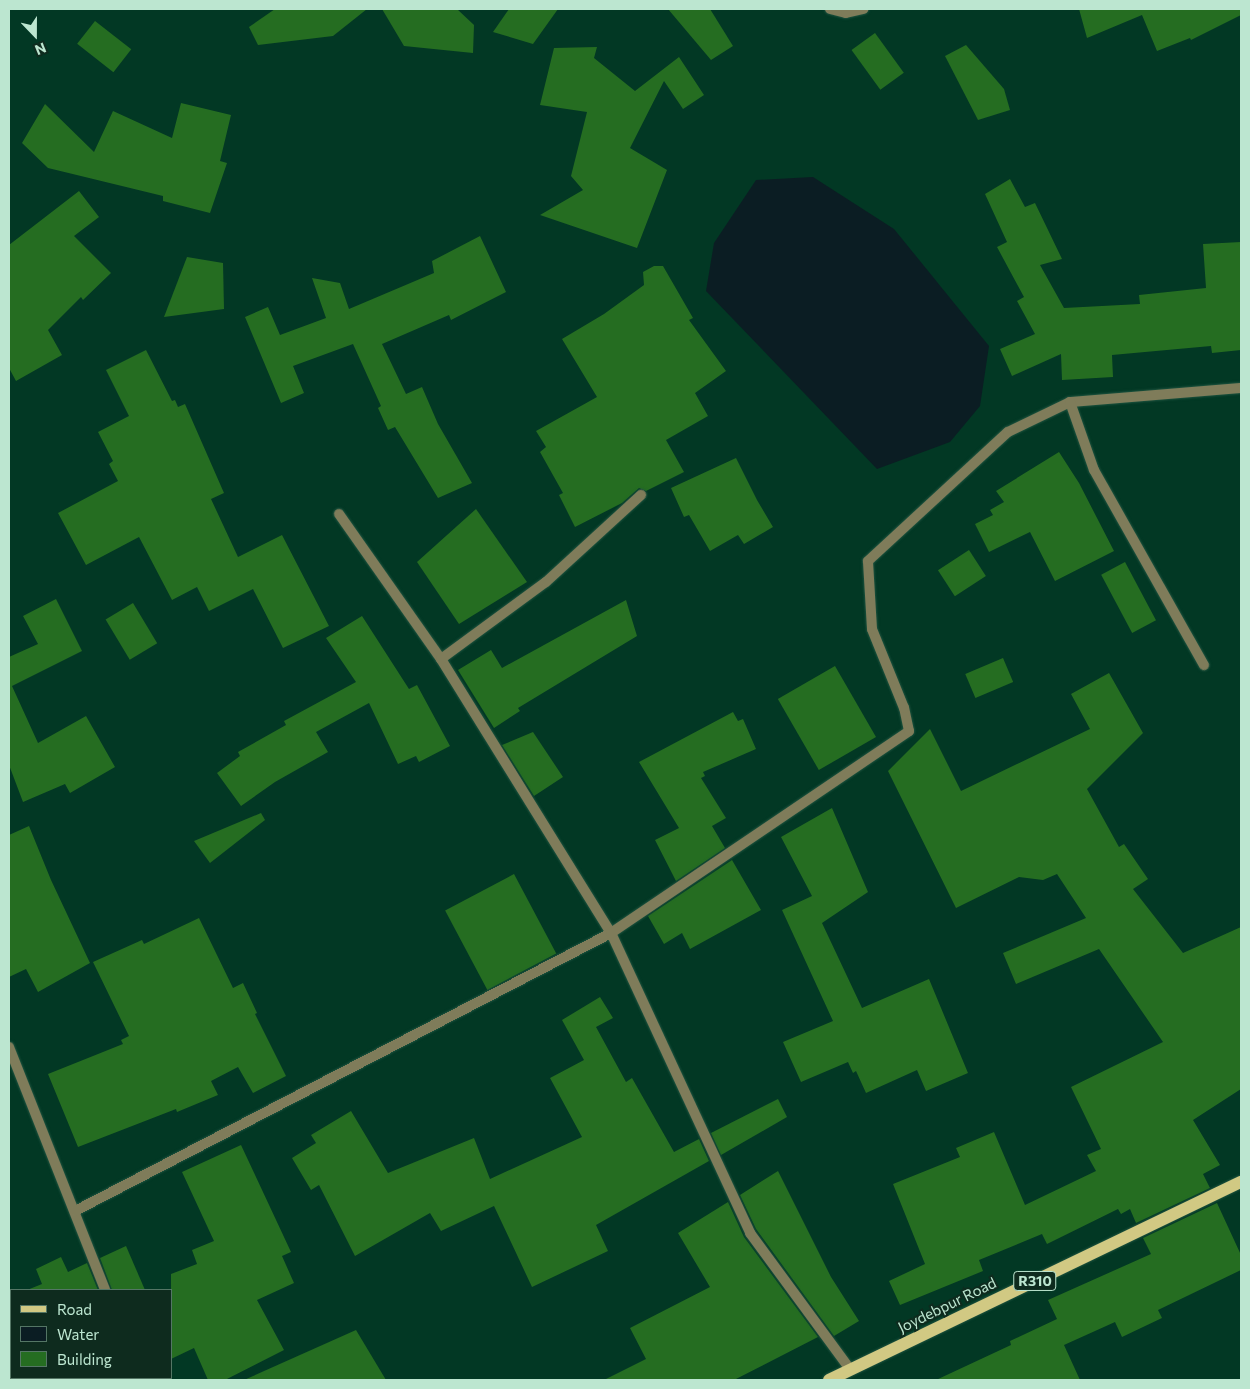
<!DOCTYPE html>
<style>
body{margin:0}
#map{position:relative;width:1250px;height:1389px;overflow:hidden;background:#023824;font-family:Commissioner,sans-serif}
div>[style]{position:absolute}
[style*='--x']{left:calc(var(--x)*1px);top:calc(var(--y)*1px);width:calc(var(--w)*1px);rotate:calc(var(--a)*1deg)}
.water>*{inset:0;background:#0b1d23}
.building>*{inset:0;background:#256d21;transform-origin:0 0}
.roads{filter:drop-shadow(0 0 1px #205440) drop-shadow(0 0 1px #205440)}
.street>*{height:10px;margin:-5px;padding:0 5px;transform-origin:5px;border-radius:5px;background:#7f7c5a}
.primary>*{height:12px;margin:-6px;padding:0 6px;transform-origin:6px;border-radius:6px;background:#d1c983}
span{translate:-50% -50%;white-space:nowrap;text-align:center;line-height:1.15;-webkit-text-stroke:4px #0e2b1e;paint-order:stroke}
.shield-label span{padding:1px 4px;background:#0e2b1e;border:1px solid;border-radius:4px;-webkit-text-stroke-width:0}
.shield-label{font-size:14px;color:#bce6d0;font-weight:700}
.street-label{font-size:15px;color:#bce6d0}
.frame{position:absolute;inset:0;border:10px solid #bce6d0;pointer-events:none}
.legend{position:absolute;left:10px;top:1289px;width:162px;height:90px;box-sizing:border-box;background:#0e2b1e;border:1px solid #547665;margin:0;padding:6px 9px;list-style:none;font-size:15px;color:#bce6d0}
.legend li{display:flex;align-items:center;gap:10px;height:25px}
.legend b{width:25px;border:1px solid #547665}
.north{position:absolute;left:10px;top:10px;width:50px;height:50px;-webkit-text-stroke:4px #0e2b1e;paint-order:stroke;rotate:158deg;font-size:14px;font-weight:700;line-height:20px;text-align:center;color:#bce6d0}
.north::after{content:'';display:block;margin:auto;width:18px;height:22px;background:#bce6d0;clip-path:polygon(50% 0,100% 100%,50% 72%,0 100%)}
</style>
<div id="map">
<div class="water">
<div style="clip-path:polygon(813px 177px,894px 229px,989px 346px,980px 406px,950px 442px,877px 469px,706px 291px,714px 243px,756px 180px)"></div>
</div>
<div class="building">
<div style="clip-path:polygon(275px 9px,367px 9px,333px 36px,258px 45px,249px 27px)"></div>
<div style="clip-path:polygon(382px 9px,457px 9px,474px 25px,473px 53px,404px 46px)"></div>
<div style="clip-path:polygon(509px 9px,558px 9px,533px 44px,493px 32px)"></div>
<div style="clip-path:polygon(668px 9px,710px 9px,733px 46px,711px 60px)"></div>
<div style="clip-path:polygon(1079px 9px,1241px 9px,1241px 15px,1191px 40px,1190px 38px,1157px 51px,1142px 15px,1087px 38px)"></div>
<div style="left:95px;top:21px;width:46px;height:29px;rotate:38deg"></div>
<div style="left:875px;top:33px;width:49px;height:29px;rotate:54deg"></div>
<div style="clip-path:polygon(966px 45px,1004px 89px,1010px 110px,978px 120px,945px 56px)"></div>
<div style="clip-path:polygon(597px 47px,594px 58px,635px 91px,679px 57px,704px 95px,683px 109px,664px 81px,630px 148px,667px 170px,637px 248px,540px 215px,583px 190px,571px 176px,587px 112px,540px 105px,554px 48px)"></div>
<div style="clip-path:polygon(181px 103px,231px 115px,220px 161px,227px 163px,210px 213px,163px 201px,163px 196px,48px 168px,22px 143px,45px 104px,94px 152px,113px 111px,172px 138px)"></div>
<div style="clip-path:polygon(1010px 179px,1025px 207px,1035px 203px,1062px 259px,1040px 265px,1064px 308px,1140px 304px,1139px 295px,1206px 288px,1203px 244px,1241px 242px,1241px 350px,1212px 353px,1211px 346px,1112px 355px,1113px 377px,1062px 380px,1061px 354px,1012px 376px,1000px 349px,1035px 334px,1017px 301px,1024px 297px,997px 247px,1007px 242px,985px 194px)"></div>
<div style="clip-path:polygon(79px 191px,99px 217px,74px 236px,111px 273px,83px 300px,81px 297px,48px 330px,62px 355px,16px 381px,9px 368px,9px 245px)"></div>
<div style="clip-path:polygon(480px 236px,506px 292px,451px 320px,449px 315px,382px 344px,406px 394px,422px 387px,438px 424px,472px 483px,438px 498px,395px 427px,388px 430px,378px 408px,381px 406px,353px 344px,293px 366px,304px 393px,281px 403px,245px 317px,268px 307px,280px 335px,326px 318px,312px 278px,340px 283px,349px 309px,434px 273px,432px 261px)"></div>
<div style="clip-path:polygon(187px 257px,223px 263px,224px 309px,164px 317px)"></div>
<div style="clip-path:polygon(654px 266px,663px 266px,693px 318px,689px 320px,726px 371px,695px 393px,708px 416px,666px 440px,684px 472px,646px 491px,639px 488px,622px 503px,575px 527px,559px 495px,563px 493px,540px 452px,546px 447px,536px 431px,597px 397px,562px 339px,604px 314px,644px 285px,643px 272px)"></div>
<div style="clip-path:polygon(146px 350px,172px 401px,175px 400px,178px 407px,185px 404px,224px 493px,211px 499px,238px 557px,282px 535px,329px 626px,283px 648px,253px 589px,209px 611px,197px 587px,172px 600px,139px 537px,86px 565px,58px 513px,118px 481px,109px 464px,113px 461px,98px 432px,129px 416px,106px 370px)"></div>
<div style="clip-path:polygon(1059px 452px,1079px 483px,1114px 551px,1055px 581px,1030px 532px,989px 552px,975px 524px,993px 515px,990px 510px,1004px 502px,996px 491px)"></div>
<div style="clip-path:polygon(736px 458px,757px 500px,773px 527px,744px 544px,738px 535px,710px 551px,689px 515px,684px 517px,671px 488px)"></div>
<div style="clip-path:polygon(476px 509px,527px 582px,459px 624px,417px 562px)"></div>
<div style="left:969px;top:550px;width:31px;height:37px;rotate:57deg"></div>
<div style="left:1125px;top:562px;width:66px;height:27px;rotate:62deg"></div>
<div style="clip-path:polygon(56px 599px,82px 651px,12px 686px,38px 743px,86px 716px,115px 767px,70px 793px,65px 784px,23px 802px,9px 765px,9px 657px,38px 644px,23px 616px)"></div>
<div style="clip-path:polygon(626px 600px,637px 636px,518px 708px,520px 711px,494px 728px,458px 670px,491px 650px,502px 668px)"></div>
<div style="left:133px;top:603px;width:47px;height:32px;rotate:59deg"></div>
<div style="clip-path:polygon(362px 616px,409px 689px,417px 685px,450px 746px,419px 762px,416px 756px,398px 764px,369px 703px,316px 732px,328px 752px,275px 782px,241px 806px,217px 773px,240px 756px,238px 752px,286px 725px,284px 721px,356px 682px,326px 638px)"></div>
<div style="left:1003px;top:658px;width:26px;height:41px;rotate:67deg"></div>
<div style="left:835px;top:666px;width:82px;height:66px;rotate:60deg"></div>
<div style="clip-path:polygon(1109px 673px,1143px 733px,1087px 789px,1119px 847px,1124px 844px,1148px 879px,1133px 889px,1183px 953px,1241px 927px,1241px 1089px,1193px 1120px,1220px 1165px,1203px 1174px,1210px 1188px,1136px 1223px,1130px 1209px,1121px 1214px,1118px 1209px,1047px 1244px,1042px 1234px,979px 1260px,983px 1271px,900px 1305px,889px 1281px,925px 1264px,893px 1184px,960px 1157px,956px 1148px,994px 1132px,1025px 1205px,1096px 1171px,1087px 1155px,1101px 1149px,1071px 1087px,1163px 1042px,1099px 949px,1016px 984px,1003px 953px,1086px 918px,1057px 874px,1043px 880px,1019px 877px,956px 908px,888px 771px,930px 729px,961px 791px,1090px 729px,1071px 694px)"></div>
<div style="clip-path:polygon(733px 712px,738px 721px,743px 719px,756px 749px,703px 772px,705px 776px,701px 778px,726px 818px,712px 826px,725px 848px,676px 881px,655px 840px,679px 828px,639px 762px)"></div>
<div style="clip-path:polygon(533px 732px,563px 777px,534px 796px,502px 745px)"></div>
<div style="clip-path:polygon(832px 808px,868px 892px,822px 923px,862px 1008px,929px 979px,968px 1073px,926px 1091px,917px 1070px,866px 1093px,856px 1071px,853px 1073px,848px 1062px,801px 1082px,783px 1042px,833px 1021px,782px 910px,812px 896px,781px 837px)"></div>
<div style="clip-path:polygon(261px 813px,265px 820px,210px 863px,194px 841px)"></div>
<div style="clip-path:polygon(29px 826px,51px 880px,90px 963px,38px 992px,26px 969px,9px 977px,9px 835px)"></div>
<div style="clip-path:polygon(732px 860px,761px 910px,690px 949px,682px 933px,664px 944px,648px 916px)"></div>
<div style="left:514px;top:874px;width:90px;height:78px;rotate:62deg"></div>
<div style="clip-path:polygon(199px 918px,233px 988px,243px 983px,257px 1013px,255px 1014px,286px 1076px,253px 1093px,238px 1067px,211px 1081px,218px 1095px,177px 1112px,176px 1109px,78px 1147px,48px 1074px,123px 1044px,121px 1040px,129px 1036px,93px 962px,142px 940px,144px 944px)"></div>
<div style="clip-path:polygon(600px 997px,613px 1018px,596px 1027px,626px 1082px,632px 1078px,674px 1152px,699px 1139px,709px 1161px,596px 1225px,608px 1251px,532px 1287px,494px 1206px,441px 1231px,430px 1213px,355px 1256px,319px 1185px,311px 1190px,292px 1158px,316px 1143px,311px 1135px,351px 1111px,388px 1173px,474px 1138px,490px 1179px,582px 1137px,550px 1078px,584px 1060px,562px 1020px)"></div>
<div style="clip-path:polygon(778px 1099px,787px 1117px,721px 1155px,711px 1133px)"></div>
<div style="clip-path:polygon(241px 1145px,291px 1252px,282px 1256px,294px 1283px,257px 1300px,284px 1350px,225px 1380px,208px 1380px,194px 1348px,171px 1359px,171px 1274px,197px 1264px,192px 1250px,214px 1241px,182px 1172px)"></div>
<div style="clip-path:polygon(778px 1171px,831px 1277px,859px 1321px,834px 1336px,756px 1229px,740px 1195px)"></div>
<div style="clip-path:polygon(728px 1202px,744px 1237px,818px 1337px,734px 1380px,604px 1380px,646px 1359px,630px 1328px,710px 1287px,678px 1233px)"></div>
<div style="clip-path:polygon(1217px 1203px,1241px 1255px,1241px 1270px,1158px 1310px,1162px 1318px,1122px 1337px,1115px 1322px,1064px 1345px,1080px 1380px,936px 1380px,1011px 1345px,1010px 1341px,1057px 1319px,1048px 1300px,1151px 1254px,1143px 1238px)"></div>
<div style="clip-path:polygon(126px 1246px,145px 1290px,112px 1290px,100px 1258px)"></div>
<div style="clip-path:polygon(61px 1257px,68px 1272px,87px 1263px,98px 1290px,27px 1290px,42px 1284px,36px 1269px)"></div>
<div style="clip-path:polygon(356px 1330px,386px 1380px,244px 1380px)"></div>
</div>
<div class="roads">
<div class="street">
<div style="--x:830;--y:9;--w:16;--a:14"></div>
<div style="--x:846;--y:13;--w:18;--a:-13"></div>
<div style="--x:1070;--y:402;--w:172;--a:-4.7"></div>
<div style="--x:339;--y:514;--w:177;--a:54.9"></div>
<div style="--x:441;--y:659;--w:322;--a:58.2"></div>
<div style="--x:611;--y:933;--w:331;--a:65.1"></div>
<div style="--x:750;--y:1233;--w:169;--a:53.7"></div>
<div style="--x:441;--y:659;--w:130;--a:-36.3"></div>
<div style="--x:546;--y:582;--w:129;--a:-42.5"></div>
<div style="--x:9;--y:1047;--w:261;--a:68.4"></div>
<div style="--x:75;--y:1211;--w:604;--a:-27.41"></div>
<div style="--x:611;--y:933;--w:360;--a:-34.1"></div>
<div style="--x:909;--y:731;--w:24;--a:-102"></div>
<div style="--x:904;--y:708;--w:85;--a:-112.1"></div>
<div style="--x:872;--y:629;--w:68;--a:-93.4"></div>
<div style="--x:868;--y:561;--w:190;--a:-42.7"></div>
<div style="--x:1008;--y:432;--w:69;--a:-25.8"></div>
<div style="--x:1070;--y:402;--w:72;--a:70.6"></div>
<div style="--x:1094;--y:470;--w:224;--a:60.6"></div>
<div style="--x:137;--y:1378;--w:2;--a:63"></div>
</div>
<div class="primary">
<div style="--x:829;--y:1380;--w:457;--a:-25.7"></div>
</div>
</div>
<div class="shield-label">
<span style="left:1035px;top:1281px">R310</span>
</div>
<div class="street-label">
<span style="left:947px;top:1305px;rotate:-26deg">Joydebpur Road</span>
</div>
<div class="frame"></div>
<ul class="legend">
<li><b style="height:6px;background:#d1c983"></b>Road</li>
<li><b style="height:14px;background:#0b1d23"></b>Water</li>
<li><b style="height:14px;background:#256d21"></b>Building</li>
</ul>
<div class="north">N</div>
</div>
